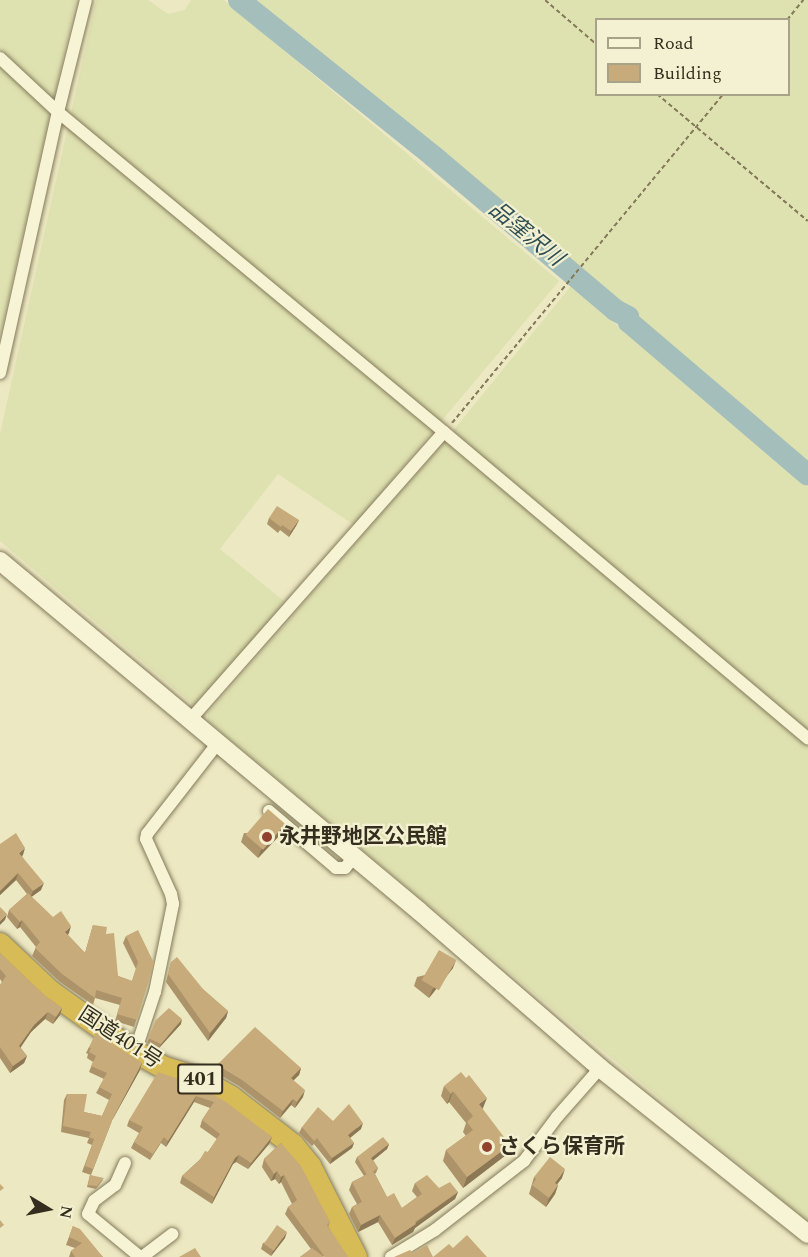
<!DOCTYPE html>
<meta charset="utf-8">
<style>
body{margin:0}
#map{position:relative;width:808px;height:1257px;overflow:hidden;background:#ece8c2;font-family:Spectral,"Noto Sans JP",serif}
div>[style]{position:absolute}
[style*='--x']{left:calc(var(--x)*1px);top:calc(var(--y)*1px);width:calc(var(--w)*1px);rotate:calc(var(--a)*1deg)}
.farmland>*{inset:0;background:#dee1b0}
.river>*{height:22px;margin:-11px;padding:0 11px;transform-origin:11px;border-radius:11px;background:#a4bebc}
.path>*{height:2px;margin-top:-1px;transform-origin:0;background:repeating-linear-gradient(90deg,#847a5a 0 4.5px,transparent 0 7.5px)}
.roads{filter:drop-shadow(0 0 2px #847a5a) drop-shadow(0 0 2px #847a5a)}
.street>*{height:12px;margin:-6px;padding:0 6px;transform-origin:6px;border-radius:6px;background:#f7f4d5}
.secondary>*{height:18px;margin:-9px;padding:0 9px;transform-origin:9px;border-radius:9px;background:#f7f4d5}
.highway>*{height:22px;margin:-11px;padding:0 11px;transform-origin:11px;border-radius:11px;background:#d7bb56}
.wall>*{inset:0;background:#ac9369}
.shaded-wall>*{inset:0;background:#8c7855}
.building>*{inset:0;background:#c8ab7a;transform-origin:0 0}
.dots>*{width:16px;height:16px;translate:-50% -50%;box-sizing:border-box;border:3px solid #f3f1d1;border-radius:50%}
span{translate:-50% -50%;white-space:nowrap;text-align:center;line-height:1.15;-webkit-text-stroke:4.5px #f3f1d1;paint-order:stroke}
.shield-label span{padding:2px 4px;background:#f3f1d1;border:2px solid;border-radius:4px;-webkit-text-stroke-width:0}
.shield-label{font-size:20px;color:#352e1e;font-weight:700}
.poi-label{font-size:21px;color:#352e1e;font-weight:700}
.left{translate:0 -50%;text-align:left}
.street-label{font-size:21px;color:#352e1e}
.water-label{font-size:22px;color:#2e4e54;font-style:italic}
.legend{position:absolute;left:595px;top:18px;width:195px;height:78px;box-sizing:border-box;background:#f3f1d1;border:2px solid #a7a389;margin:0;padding:8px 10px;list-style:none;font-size:18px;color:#352e1e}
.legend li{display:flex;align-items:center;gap:12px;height:30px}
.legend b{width:30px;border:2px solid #a7a389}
.north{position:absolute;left:18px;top:1179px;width:60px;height:60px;-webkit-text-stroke:4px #f3f1d1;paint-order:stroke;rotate:100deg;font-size:16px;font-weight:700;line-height:24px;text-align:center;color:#352e1e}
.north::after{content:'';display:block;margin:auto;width:21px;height:27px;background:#352e1e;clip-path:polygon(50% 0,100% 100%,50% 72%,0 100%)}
</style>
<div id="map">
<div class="farmland">
<div style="clip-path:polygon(0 0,76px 0,0 335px)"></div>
<div style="clip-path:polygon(96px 0,148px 0,168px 14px,185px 10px,191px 0,224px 0,559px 281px,354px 525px,278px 474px,220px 549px,285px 602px,196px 707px,0 541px,0 434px)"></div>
<div style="clip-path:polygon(evenodd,252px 0,808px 0,808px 469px,321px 59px,252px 0,596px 20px,788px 20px,788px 94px,596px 94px,596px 20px)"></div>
<div style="clip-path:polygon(571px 286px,808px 487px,808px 1222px,208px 721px,208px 713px,439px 448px)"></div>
</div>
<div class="river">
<div style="--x:239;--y:0;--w:249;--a:38.8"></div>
<div style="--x:433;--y:156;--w:238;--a:40.2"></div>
<div style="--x:615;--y:310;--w:15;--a:28"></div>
<div style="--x:628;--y:317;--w:5;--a:79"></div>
<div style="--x:629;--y:322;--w:235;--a:40.5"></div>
</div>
<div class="path">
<div style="--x:545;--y:0;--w:67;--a:40.8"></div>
<div style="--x:787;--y:20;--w:26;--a:-51"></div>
<div style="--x:657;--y:94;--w:197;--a:40.1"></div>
<div style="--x:452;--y:423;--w:426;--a:-50.5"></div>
</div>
<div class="roads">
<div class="street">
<div style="--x:0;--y:58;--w:79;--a:43"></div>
<div style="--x:58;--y:112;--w:501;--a:39.66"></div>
<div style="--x:444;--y:432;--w:476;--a:40.1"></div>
<div style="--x:0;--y:373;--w:267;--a:-77.5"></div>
<div style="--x:58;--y:112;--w:115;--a:-76"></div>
<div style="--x:189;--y:721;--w:385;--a:-48.6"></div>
<div style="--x:269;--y:811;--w:88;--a:40.4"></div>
<div style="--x:336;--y:868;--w:9;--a:0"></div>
<div style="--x:345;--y:868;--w:14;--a:-51"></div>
<div style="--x:135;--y:1052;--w:63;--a:-71.6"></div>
<div style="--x:155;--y:992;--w:90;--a:-78.4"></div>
<div style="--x:173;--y:904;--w:10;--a:-101"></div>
<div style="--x:171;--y:894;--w:60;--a:-114.4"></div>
<div style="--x:146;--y:839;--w:5;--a:-79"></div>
<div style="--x:147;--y:834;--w:114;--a:-52.1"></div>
<div style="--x:125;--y:1163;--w:24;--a:114"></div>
<div style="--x:115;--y:1185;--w:26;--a:143"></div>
<div style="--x:94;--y:1201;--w:14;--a:115"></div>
<div style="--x:88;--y:1214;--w:67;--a:39.6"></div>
<div style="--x:142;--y:1257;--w:38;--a:-37"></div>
<div style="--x:391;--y:1257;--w:52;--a:-31.5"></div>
<div style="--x:435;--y:1230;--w:113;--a:-37.8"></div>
<div style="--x:524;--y:1161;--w:55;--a:-53.1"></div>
<div style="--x:557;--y:1117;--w:65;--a:-48.7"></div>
</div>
<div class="secondary">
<div style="--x:0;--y:561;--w:546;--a:39.87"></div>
<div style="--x:419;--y:911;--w:240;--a:40.9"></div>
<div style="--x:600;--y:1068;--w:266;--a:38.6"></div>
</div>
<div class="highway">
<div style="--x:0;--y:944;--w:70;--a:43.3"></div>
<div style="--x:51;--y:992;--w:100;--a:35.6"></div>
<div style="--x:132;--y:1050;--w:38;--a:29"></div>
<div style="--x:165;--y:1068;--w:37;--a:17"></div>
<div style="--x:200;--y:1079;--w:36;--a:30"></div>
<div style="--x:231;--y:1097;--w:78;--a:37.7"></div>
<div style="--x:293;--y:1145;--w:27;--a:51"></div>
<div style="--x:310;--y:1166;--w:102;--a:63.2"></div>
</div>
</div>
<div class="wall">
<div style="clip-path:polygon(269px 518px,299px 520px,296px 526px,289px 537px,280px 530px,278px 533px,267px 524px)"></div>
<div style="clip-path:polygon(244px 833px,282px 833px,258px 858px,241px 842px)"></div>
<div style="clip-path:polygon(0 844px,23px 855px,22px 856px,41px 890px,31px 897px,69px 933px,68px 935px,85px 953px,93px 925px,106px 934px,118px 976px,132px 981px,136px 969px,123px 943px,126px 936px,154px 963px,134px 1027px,115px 1021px,120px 1005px,95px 998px,93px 1005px,60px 982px,32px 956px,36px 947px,20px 927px,17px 929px,7px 917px,9px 910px,27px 894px,16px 880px,0 895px)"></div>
<div style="clip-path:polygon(0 953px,44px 995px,62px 1008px,60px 1015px,53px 1024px,45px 1019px,31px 1032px,20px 1047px,27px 1056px,24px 1063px,10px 1073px,0 1058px,0 985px,2px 982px,0 979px)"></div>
<div style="clip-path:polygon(171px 962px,228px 1011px,226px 1018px,208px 1041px,166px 982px)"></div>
<div style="clip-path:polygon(453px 968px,429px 998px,414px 986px,417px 977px)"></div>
<div style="clip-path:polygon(156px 1020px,181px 1024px,159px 1048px,147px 1043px)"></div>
<div style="clip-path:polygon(89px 1047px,142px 1063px,140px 1070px,110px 1124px,91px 1175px,82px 1172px,92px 1145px,87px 1143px,89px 1138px,61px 1132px,64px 1100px,67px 1094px,84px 1112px,102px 1116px,109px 1100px,96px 1093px,104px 1079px,89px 1072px,93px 1062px,87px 1058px,88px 1054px,86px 1053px)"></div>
<div style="clip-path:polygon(217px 1065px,301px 1068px,299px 1075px,293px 1080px,303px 1097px,295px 1108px,291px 1105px,280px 1118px,239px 1086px,215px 1072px)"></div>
<div style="clip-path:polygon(197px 1085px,272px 1137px,269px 1144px,248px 1169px,236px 1162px,233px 1164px,212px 1204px,180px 1183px,182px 1176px,208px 1152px,217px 1139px,200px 1127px,202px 1120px,210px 1108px,194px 1102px,166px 1147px,161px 1143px,150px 1160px,131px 1148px,134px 1142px,139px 1133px,127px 1126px,129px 1120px)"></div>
<div style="clip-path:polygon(444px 1086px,483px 1108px,482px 1109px,506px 1155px,463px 1188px,443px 1161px,446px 1150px,466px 1136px,463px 1132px,466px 1123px,449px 1102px,447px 1104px,441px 1096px)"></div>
<div style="clip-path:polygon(333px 1121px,361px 1129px,350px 1138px,354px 1143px,352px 1148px,330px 1164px,314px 1144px,312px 1146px,299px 1133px,302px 1127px)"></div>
<div style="clip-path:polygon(281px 1143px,330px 1222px,328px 1227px,347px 1256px,300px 1257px,311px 1249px,285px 1214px,288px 1207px,292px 1204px,281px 1182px,279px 1184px,275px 1179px,271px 1181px,262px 1167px,264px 1159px)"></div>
<div style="clip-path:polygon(389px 1144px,387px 1149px,373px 1160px,378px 1168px,376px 1173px,375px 1174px,387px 1197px,402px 1208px,417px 1197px,412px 1191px,415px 1183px,458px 1192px,455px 1199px,415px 1228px,413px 1232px,392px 1245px,378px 1222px,358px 1232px,349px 1214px,352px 1207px,357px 1204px,349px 1190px,352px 1182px,364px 1176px,355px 1162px,357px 1157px)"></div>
<div style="clip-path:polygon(90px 1175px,103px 1180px,96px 1189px,87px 1187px)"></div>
<div style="clip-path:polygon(534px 1177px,562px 1178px,557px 1184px,558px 1185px,555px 1194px,546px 1207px,529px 1194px)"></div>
<div style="clip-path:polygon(73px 1226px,103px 1257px,69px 1257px,71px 1251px,75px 1248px,66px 1245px)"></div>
<div style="clip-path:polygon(285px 1238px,271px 1256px,261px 1249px,263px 1243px)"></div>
</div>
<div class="shaded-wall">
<div style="clip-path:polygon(299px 520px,296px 526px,289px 537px,291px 531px)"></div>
<div style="clip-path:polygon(285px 824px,282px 833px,258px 858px,261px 850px)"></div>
<div style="clip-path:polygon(25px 848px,23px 855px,16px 860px,19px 853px)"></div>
<div style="clip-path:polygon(18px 873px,16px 880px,0 895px,0 891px)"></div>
<div style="clip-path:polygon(44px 883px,41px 890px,30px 898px,33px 891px)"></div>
<div style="clip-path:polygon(7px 914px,5px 920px,0 925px,0 921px)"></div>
<div style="clip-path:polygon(22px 920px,20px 927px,17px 929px,20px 922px)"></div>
<div style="clip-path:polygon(71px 926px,69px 933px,63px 939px,65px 932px)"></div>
<div style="clip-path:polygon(456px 960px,453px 968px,429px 998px,432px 990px)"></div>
<div style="clip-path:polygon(62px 1008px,60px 1015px,53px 1024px,56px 1017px)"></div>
<div style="clip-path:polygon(228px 1011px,226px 1018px,208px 1041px,210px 1033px)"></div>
<div style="clip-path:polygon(48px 1012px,45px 1019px,31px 1032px,17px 1053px,19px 1046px,34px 1025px)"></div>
<div style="clip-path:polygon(182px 1019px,181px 1024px,159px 1048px,161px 1044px)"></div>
<div style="clip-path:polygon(27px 1056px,24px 1063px,10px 1073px,13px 1066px)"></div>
<div style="clip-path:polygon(142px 1063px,140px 1070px,110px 1124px,91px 1175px,113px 1118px)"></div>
<div style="clip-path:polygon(301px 1068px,299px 1075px,289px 1085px,291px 1078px)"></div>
<div style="clip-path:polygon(305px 1090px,303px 1097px,295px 1108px,297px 1102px)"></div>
<div style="clip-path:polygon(453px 1091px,449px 1102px,447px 1104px,451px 1094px)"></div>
<div style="clip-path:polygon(196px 1096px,194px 1102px,166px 1147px,168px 1141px)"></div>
<div style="clip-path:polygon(487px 1098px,483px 1108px,475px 1115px,479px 1104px)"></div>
<div style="clip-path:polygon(293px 1099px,291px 1105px,280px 1118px,283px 1111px)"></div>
<div style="clip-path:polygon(363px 1123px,361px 1129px,346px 1141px,348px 1135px)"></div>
<div style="clip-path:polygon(272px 1137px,269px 1144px,248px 1169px,251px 1163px)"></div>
<div style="clip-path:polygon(354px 1143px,352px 1148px,330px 1164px,332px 1158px)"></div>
<div style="clip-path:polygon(389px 1144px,387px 1149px,370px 1163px,371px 1158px)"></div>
<div style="clip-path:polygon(510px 1145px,506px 1155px,463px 1188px,467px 1177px)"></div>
<div style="clip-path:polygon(239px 1155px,236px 1162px,233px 1164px,212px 1204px,214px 1197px,235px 1158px)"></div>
<div style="clip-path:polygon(565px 1169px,562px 1178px,552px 1191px,555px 1183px)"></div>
<div style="clip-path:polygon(277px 1171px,275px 1179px,271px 1181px,274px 1174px)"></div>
<div style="clip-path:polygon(284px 1175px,281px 1182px,279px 1184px,281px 1177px)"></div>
<div style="clip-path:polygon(558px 1185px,555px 1194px,546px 1207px,549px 1198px)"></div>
<div style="clip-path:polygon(458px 1192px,455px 1199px,415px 1228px,413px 1232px,392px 1245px,395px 1238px)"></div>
<div style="clip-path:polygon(380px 1215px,378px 1222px,358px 1232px,361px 1225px)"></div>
<div style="clip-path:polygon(287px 1232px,285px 1238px,271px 1256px,273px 1251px)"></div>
</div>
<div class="building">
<div style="clip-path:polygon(277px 506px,299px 520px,291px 531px,282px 525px,281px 527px,269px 518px)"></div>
<div style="left:268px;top:809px;width:23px;height:34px;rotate:41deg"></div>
<div style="clip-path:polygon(16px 833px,25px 848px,19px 853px,44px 883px,33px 891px,18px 873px,0 891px,0 844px)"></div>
<div style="clip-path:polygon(28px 893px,53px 917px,61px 911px,71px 926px,65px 932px,85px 953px,93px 925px,107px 927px,106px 934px,114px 933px,118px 976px,132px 981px,138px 962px,126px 936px,138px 930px,154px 963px,137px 1020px,117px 1014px,122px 998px,96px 990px,95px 998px,62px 974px,35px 948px,40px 942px,22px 920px,20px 922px,9px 910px)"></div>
<div style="clip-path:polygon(0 907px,7px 914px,0 921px)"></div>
<div style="left:439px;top:950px;width:20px;height:35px;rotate:30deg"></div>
<div style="clip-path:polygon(0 953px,44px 995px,62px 1008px,56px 1017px,48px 1012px,34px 1025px,19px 1046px,27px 1056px,13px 1066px,0 1047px,0 985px,6px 976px,0 969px)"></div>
<div style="clip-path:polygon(177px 957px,203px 989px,228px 1011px,210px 1033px,168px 974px,171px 962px)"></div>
<div style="clip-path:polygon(169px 1008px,182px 1019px,161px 1044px,148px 1038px,156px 1020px)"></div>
<div style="clip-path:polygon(255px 1027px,301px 1068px,291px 1078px,305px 1090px,297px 1102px,293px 1099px,283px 1111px,242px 1080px,217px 1065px)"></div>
<div style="clip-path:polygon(96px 1033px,142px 1063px,113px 1118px,93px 1169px,85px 1166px,94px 1139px,89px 1137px,91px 1132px,63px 1126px,67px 1094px,87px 1094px,84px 1112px,102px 1116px,112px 1094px,99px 1087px,107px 1073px,91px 1066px,96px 1056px,89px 1052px,91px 1048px,89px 1047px)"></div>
<div style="clip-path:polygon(158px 1072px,197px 1085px,226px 1102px,272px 1137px,251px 1163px,239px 1155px,235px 1158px,214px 1197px,182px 1176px,199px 1161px,205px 1151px,208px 1152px,220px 1134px,202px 1120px,214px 1102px,196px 1096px,168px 1141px,164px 1137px,153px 1154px,134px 1142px,143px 1127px,129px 1120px)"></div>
<div style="clip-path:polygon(461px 1072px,466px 1078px,469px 1075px,487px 1098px,479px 1104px,510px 1145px,467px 1177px,446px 1150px,473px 1130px,467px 1122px,473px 1116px,453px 1091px,451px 1094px,444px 1086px)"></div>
<div style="clip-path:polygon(349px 1104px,363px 1123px,348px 1135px,354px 1143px,332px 1158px,317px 1138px,314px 1141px,302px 1127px,318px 1107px,333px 1121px)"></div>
<div style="clip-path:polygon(383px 1137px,389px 1144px,371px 1158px,378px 1168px,367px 1175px,357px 1157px)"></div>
<div style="clip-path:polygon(281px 1143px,301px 1166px,330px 1222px,327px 1225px,348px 1257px,325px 1257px,288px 1207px,297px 1200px,284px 1175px,281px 1177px,277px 1171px,274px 1174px,264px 1159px)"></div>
<div style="clip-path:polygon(550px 1157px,565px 1169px,555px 1183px,558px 1185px,549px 1198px,532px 1185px,536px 1179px,534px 1177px)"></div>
<div style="clip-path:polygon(373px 1171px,387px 1197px,394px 1193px,402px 1208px,422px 1194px,415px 1183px,427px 1175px,439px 1188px,450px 1182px,458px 1192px,415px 1222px,416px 1224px,395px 1238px,380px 1215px,361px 1225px,352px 1207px,362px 1202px,352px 1182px)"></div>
<div style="clip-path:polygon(90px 1175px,104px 1178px,97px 1186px,88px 1185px)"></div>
<div style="clip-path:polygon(0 1184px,4px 1188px,0 1191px)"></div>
<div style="clip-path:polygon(0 1220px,4px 1225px,0 1228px)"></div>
<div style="left:277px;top:1225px;width:12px;height:23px;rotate:35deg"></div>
<div style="clip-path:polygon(73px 1226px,80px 1229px,103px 1257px,75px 1257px,71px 1251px,82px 1243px,69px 1237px)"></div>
<div style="clip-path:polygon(467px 1235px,487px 1257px,433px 1257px,449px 1244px,453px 1248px)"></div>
<div style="clip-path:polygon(427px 1245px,433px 1257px,394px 1257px,410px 1250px,413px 1253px)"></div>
<div style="clip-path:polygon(195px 1248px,201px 1257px,179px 1257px)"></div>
<div style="clip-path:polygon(312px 1248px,324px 1257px,300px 1257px)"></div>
</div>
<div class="dots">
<div style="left:267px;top:837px;background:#91422d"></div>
<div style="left:487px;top:1147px;background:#91422d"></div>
</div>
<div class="shield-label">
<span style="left:200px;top:1079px">401</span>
</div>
<div class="poi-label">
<span class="left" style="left:279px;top:837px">永井野地区公民館</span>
<span class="left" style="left:499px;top:1147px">さくら保育所</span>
</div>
<div class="street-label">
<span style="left:120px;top:1038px;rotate:33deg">国道401号</span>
</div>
<div class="water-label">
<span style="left:526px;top:234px;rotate:39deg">品窪沢川</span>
</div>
<ul class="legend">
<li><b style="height:8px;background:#f7f4d5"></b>Road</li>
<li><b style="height:16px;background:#c8ab7a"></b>Building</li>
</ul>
<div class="north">N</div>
</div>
